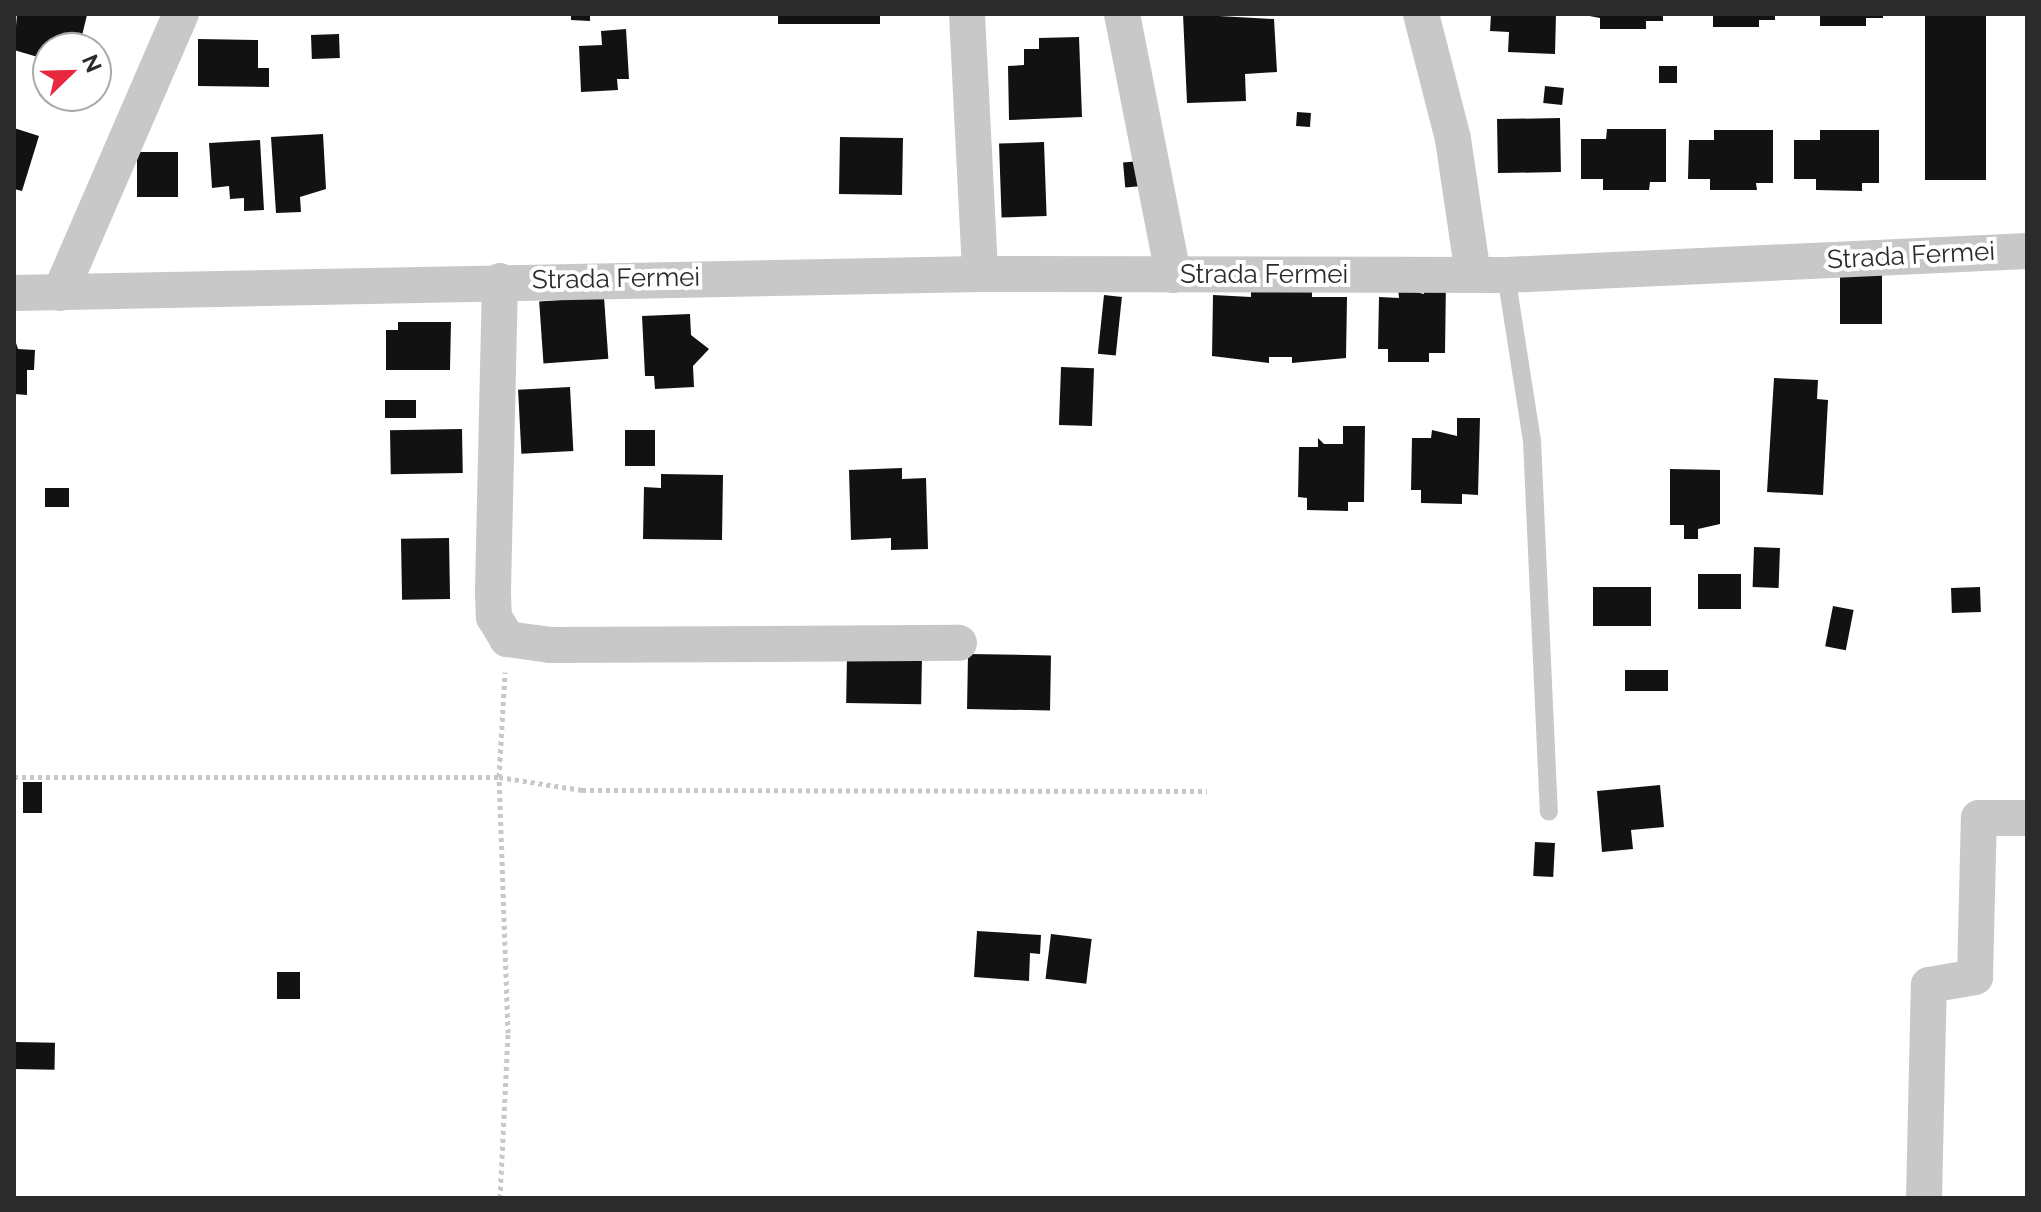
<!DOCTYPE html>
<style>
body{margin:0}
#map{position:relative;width:2041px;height:1212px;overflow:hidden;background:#fff;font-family:Raleway,sans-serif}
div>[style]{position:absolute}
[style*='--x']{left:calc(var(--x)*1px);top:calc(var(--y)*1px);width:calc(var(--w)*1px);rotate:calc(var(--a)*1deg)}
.building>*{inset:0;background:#121212;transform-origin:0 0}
.path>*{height:5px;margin-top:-2.5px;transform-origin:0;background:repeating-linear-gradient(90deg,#c8c8c8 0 4px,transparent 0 8px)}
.service>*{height:18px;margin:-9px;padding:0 9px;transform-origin:9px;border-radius:9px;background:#c8c8c8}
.minor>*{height:36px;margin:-18px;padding:0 18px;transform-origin:18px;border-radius:18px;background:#c8c8c8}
span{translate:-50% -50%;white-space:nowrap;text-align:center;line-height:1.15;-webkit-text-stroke:8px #fff;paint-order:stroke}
.street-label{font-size:26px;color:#2b2b2b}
.frame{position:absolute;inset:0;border:16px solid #2b2b2b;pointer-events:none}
.north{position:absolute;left:32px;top:32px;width:80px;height:80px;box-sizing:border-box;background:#fff;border:2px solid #aaa;border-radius:50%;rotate:67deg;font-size:22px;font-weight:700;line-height:32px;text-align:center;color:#2b2b2b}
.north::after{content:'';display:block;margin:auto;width:28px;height:36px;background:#e8283e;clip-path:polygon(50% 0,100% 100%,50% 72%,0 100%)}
</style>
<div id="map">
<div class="building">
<div style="clip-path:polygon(17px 14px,84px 14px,87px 15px,79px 48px,48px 48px,48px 60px,14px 50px)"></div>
<div style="clip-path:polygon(571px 14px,590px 14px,590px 21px,571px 20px)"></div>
<div style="left:778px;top:14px;width:102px;height:10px"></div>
<div style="clip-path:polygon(1183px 14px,1274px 19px,1277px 72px,1245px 74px,1246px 101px,1187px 103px)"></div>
<div style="clip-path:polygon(1491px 14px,1556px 14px,1555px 54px,1508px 52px,1509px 32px,1490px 31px)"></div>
<div style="clip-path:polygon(1579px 14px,1663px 14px,1663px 21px,1646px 21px,1646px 29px,1600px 29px,1600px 18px)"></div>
<div style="clip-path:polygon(1713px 14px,1775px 14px,1775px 20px,1759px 20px,1759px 27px,1713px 27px)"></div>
<div style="clip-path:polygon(1820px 14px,1883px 14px,1883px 18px,1866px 18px,1866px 26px,1820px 26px)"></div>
<div style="left:1925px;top:14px;width:61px;height:166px"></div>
<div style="clip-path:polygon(626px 29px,629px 79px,617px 79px,618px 90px,581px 92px,579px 46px,602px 45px,601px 31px)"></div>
<div style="left:339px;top:34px;width:24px;height:28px;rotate:88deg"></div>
<div style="clip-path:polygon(1079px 37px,1082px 117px,1009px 120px,1008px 66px,1024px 65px,1024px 49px,1039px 49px,1039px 38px)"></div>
<div style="clip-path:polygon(198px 39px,258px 40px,258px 68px,269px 68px,269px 87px,198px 86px)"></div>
<div style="left:1659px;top:66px;width:18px;height:17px"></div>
<div style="left:1545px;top:86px;width:19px;height:17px;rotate:6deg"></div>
<div style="left:1297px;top:112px;width:14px;height:14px;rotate:4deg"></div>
<div style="left:1560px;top:118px;width:54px;height:63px;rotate:89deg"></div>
<div style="clip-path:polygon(14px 128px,39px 136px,22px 191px,14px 189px)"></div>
<div style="clip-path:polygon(1607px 129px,1666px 129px,1666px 182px,1650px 182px,1649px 190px,1603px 190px,1603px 179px,1581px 179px,1581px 139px,1606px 139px)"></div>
<div style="clip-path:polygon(1714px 130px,1773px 130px,1773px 183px,1756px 183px,1757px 190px,1710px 190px,1710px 179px,1688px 179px,1689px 140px,1714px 140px)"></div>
<div style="clip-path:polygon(1820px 130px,1879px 130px,1879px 183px,1862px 183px,1862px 191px,1816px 190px,1816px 179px,1794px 179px,1794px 140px,1820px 140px)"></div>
<div style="clip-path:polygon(323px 134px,326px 189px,300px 197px,301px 212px,276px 213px,271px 137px)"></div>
<div style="left:840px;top:137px;width:63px;height:57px;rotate:1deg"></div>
<div style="clip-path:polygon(260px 140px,264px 210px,244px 211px,244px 198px,230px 199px,229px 186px,212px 188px,209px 143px)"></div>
<div style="left:1044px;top:142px;width:74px;height:45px;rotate:88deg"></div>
<div style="left:137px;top:152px;width:41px;height:45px"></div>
<div style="left:1140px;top:161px;width:25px;height:17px;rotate:85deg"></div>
<div style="left:1840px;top:273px;width:42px;height:51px"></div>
<div style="clip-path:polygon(1424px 277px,1446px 277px,1445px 353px,1429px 353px,1429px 362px,1388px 362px,1388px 349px,1378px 349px,1379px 297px,1399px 298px,1398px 288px,1424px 294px)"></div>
<div style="clip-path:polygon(1251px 288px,1312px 289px,1312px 297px,1347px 297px,1346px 358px,1292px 363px,1292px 357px,1269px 357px,1269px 363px,1212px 356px,1213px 295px,1251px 297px)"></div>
<div style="left:1104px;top:295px;width:18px;height:59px;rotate:6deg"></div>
<div style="left:604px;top:297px;width:62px;height:65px;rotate:86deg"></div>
<div style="clip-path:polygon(690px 314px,691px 335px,709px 349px,693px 366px,694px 387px,655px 389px,654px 376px,645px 376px,642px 316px)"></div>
<div style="clip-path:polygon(398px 322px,451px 322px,450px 370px,386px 370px,386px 330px,398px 330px)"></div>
<div style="clip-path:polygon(14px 337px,18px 349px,35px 350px,34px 370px,27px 370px,27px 395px,14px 394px)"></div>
<div style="left:1061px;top:367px;width:33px;height:58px;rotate:2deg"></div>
<div style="clip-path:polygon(1774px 378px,1818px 380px,1817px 399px,1828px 400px,1823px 495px,1767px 492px)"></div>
<div style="left:570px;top:387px;width:64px;height:52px;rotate:87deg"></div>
<div style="left:385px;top:400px;width:31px;height:18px"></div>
<div style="clip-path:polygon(1457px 418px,1480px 418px,1478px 495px,1462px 494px,1462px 504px,1421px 503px,1421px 490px,1411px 490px,1412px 438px,1431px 438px,1432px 430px,1457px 436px)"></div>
<div style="clip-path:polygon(1343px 426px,1365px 426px,1364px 502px,1348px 502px,1348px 511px,1307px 510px,1307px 498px,1298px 497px,1299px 447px,1318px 447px,1318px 438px,1324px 444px,1343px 444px)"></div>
<div style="left:462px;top:429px;width:44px;height:72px;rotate:89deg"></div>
<div style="left:625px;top:430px;width:30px;height:36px"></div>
<div style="clip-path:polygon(902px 468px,902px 479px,926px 478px,928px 549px,891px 550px,891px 538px,851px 540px,849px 470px)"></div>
<div style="clip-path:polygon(1670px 469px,1720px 470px,1720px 524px,1698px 529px,1698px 539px,1684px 539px,1684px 525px,1670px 525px)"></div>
<div style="clip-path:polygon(661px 474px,723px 475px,722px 540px,643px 539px,644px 487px,661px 488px)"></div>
<div style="left:45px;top:488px;width:24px;height:19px"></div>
<div style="left:449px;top:538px;width:61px;height:48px;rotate:89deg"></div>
<div style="left:1754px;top:547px;width:26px;height:40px;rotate:2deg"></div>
<div style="left:1698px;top:574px;width:43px;height:35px"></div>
<div style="left:1593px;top:587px;width:58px;height:39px"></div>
<div style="left:1980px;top:587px;width:25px;height:29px;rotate:88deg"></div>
<div style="left:1833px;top:606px;width:21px;height:41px;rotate:11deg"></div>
<div style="left:968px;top:654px;width:83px;height:55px;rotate:1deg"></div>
<div style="left:847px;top:655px;width:75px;height:48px;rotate:1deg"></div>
<div style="left:1625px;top:670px;width:43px;height:21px"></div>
<div style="left:23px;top:782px;width:19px;height:31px"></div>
<div style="clip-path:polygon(1660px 785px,1664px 827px,1631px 830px,1633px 849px,1602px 852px,1597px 791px)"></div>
<div style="left:1535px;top:842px;width:20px;height:34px;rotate:3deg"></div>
<div style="clip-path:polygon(977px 931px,1041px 935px,1040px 954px,1030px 953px,1029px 981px,974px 977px)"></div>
<div style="left:1051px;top:934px;width:41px;height:45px;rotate:7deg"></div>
<div style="left:277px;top:972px;width:23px;height:27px"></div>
<div style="left:15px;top:1042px;width:40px;height:27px;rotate:1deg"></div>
</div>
<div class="path">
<div style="--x:14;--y:777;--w:485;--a:0"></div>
<div style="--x:499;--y:777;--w:84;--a:8.9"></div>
<div style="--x:582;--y:790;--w:625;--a:0.09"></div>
<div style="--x:500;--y:1198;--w:165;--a:-87.2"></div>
<div style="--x:508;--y:1033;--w:256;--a:-92"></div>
<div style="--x:499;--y:777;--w:105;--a:-86.7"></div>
</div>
<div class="service">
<div style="--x:1506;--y:275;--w:168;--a:81.1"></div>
<div style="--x:1532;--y:441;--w:371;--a:87.4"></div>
</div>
<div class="minor">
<div style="--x:967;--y:14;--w:260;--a:87.1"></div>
<div style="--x:1122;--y:14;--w:266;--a:78.9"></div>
<div style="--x:1421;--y:14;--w:129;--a:75.6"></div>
<div style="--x:1453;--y:139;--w:137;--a:81.6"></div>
<div style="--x:500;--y:281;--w:312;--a:91.3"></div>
<div style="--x:493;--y:593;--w:24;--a:88"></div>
<div style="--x:494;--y:617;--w:26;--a:59"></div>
<div style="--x:507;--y:639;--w:43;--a:7.9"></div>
<div style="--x:550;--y:645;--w:409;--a:-0.3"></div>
<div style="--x:14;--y:293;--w:966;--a:-1.13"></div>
<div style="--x:980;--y:274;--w:526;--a:0.11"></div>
<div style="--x:1506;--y:275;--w:522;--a:-2.64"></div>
<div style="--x:60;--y:293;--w:304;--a:-66.6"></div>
<div style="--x:1924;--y:1198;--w:213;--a:-88.7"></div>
<div style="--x:1929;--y:985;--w:47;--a:-9.9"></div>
<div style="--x:1975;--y:977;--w:159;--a:-88.6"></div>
<div style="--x:1979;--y:818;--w:48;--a:0"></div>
</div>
<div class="street-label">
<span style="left:1911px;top:256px;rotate:-3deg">Strada Fermei</span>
<span style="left:1264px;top:275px">Strada Fermei</span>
<span style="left:616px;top:279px;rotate:-1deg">Strada Fermei</span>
</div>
<div class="frame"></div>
<div class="north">N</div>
</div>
